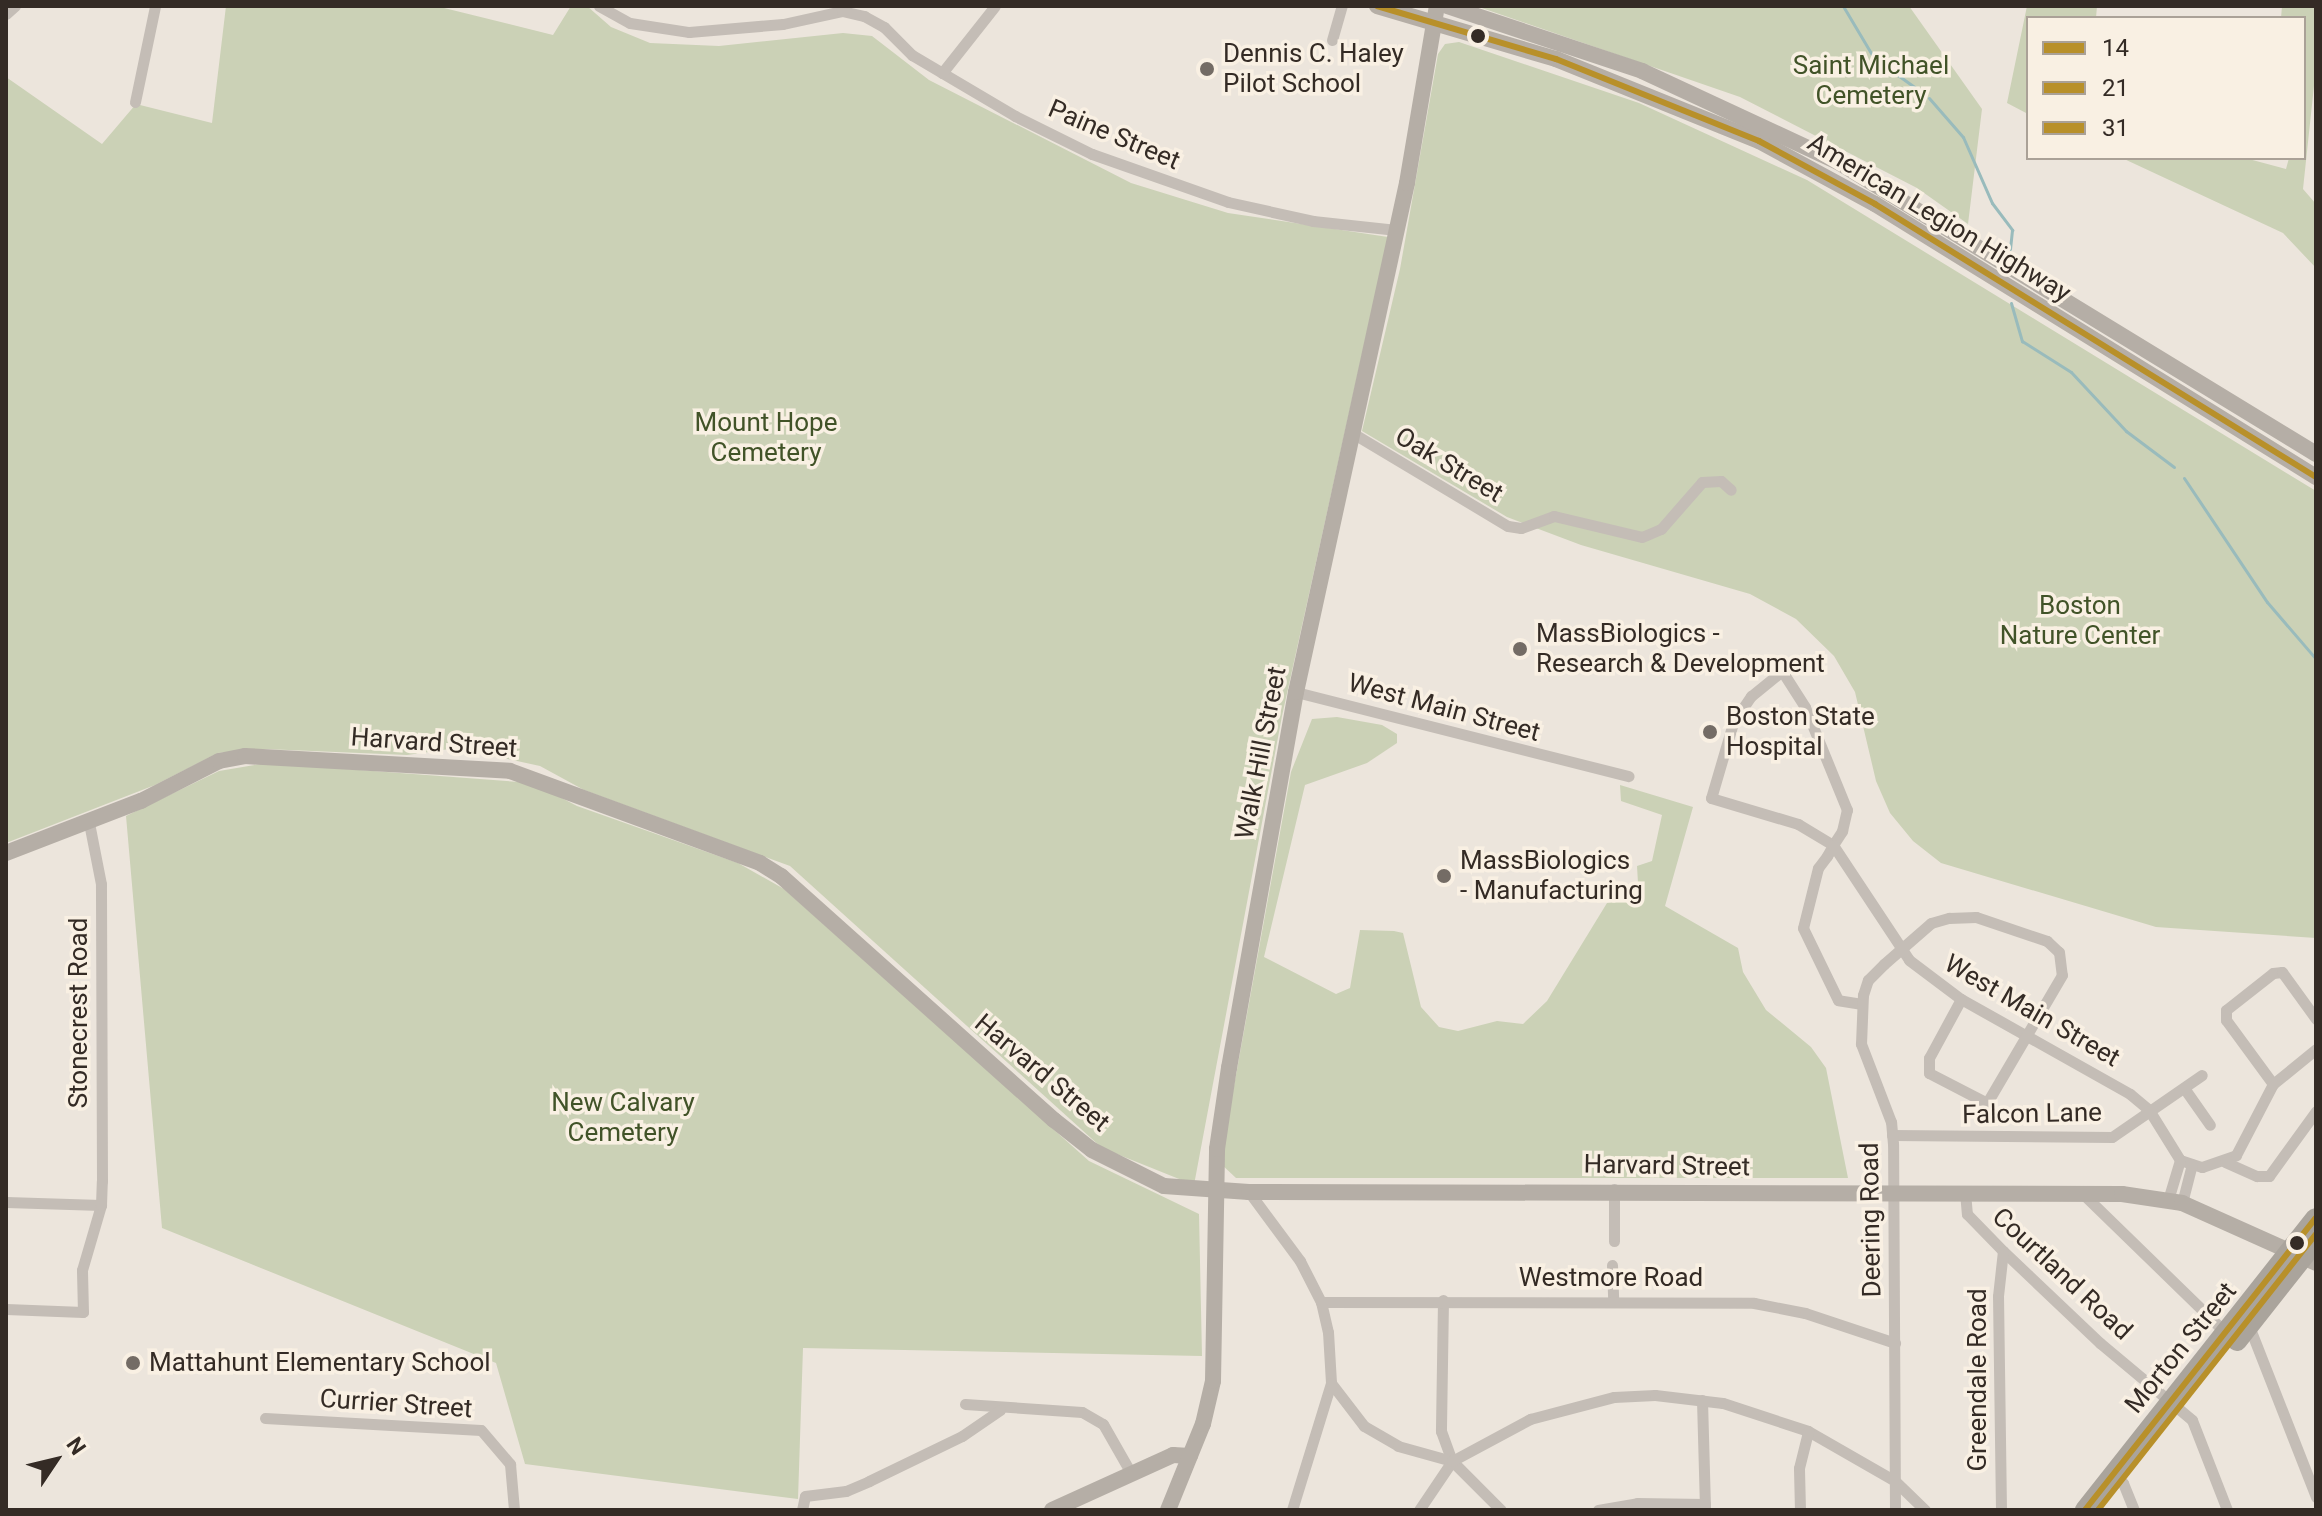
<!DOCTYPE html>
<style>
body{margin:0}
#map{position:relative;width:2322px;height:1516px;overflow:hidden;background:#ece5dc;font-family:Roboto,sans-serif}
div>[style]{position:absolute}
[style*='--x']{left:calc(var(--x)*1px);top:calc(var(--y)*1px);width:calc(var(--w)*1px);rotate:calc(var(--a)*1deg)}
.green>*{inset:0;background:#cbd1b6}
.stream>*{height:3px;margin:-1.5px;padding:0 1.5px;transform-origin:1.5px;border-radius:1.5px;background:#99bbbc}
.street>*{height:11px;margin:-5.5px;padding:0 5.5px;transform-origin:5.5px;border-radius:5.5px;background:#c4bdb6}
.secondary>*{height:16px;margin:-8px;padding:0 8px;transform-origin:8px;border-radius:8px;background:#b5aea6}
.highway>*{height:20px;margin:-10px;padding:0 10px;transform-origin:10px;border-radius:10px;background:#aaa49c}
.bus-1>*{height:6px;margin:-3px;padding:0 3px;transform-origin:3px;border-radius:3px;background:#b8902a}
.bus-2>*{height:6px;margin:-3px;padding:0 3px;transform-origin:3px;border-radius:3px;background:#b8902a}
.bus-3>*{height:6px;margin:-3px;padding:0 3px;transform-origin:3px;border-radius:3px;background:#b8902a}
.dots>*{width:22px;height:22px;translate:-50% -50%;box-sizing:border-box;border:4px solid #f9f0e3;border-radius:50%}
span{translate:-50% -50%;white-space:nowrap;text-align:center;line-height:1.15;-webkit-text-stroke:7px #f9f0e3;paint-order:stroke}
.poi-label{font-size:26px;color:#342b25}
.left{translate:0 -50%;text-align:left}
.park-label{font-size:26px;color:#415328}
.street-label{font-size:26px;color:#342b25}
.frame{position:absolute;inset:0;border:8px solid #342b25;pointer-events:none}
.legend{position:absolute;left:2026px;top:16px;width:280px;height:144px;box-sizing:border-box;background:#f9f0e3;border:2px solid #aaa197;margin:0;padding:10px 14px;list-style:none;font-size:24px;color:#342b25}
.legend li{display:flex;align-items:center;gap:16px;height:40px}
.legend b{width:40px;border:2px solid #aaa197}
.north{position:absolute;left:16px;top:1420px;width:80px;height:80px;-webkit-text-stroke:6px #f9f0e3;paint-order:stroke;rotate:55deg;font-size:22px;font-weight:700;line-height:32px;text-align:center;color:#342b25}
.north::after{content:'';display:block;margin:auto;width:28px;height:36px;background:#342b25;clip-path:polygon(50% 0,100% 100%,50% 72%,0 100%)}
</style>
<div id="map">
<div class="green">
<div style="clip-path:polygon(226px 6px,436px 6px,553px 35px,571px 6px,587px 6px,611px 27px,650px 43px,719px 46px,843px 33px,872px 36px,929px 80px,1131px 183px,1228px 213px,1388px 237px,1282px 716px,1194px 1185px,1102px 1148px,790px 866px,584px 790px,540px 766px,457px 748px,407px 755px,265px 749px,218px 753px,155px 785px,6px 843px,6px 77px,102px 144px,136px 104px,212px 123px)"></div>
<div style="clip-path:polygon(1476px 6px,1909px 6px,1982px 109px,1968px 224px,1917px 188px,1740px 97px)"></div>
<div style="clip-path:polygon(2027px 6px,2097px 6px,2096px 18px,2028px 18px,2028px 114px,2007px 103px)"></div>
<div style="clip-path:polygon(2282px 6px,2316px 6px,2316px 67px,2303px 189px,2316px 204px,2316px 268px,2283px 233px,2122px 158px,2245px 158px,2286px 169px,2289px 158px,2304px 158px,2304px 18px,2281px 18px)"></div>
<div style="clip-path:polygon(1459px 42px,1639px 103px,1807px 180px,2316px 491px,2316px 938px,2156px 927px,1941px 863px,1913px 841px,1890px 813px,1876px 781px,1855px 692px,1834px 656px,1796px 619px,1750px 594px,1581px 545px,1507px 517px,1362px 431px,1400px 269px,1438px 54px,1445px 44px)"></div>
<div style="clip-path:polygon(1337px 717px,1382px 725px,1397px 734px,1397px 743px,1367px 763px,1305px 785px,1264px 957px,1336px 994px,1350px 988px,1360px 930px,1394px 931px,1403px 933px,1421px 1007px,1439px 1027px,1458px 1031px,1497px 1021px,1523px 1024px,1547px 1001px,1607px 903px,1630px 898px,1638px 883px,1637px 866px,1652px 861px,1662px 815px,1621px 801px,1620px 785px,1693px 807px,1665px 906px,1738px 948px,1743px 972px,1766px 1010px,1811px 1047px,1826px 1068px,1848px 1178px,1236px 1178px,1220px 1163px,1291px 772px,1312px 719px)"></div>
<div style="clip-path:polygon(266px 763px,533px 783px,577px 806px,738px 863px,784px 889px,1089px 1161px,1199px 1214px,1202px 1356px,803px 1348px,798px 1499px,525px 1464px,496px 1363px,162px 1228px,126px 816px,219px 771px)"></div>
</div>
<div class="stream">
<div style="--x:1843;--y:6;--w:61;--a:59.2"></div>
<div style="--x:1874;--y:58;--w:57;--a:35.7"></div>
<div style="--x:1929;--y:98;--w:52;--a:48.9"></div>
<div style="--x:1963;--y:137;--w:72;--a:66.3"></div>
<div style="--x:1992;--y:203;--w:34;--a:53"></div>
<div style="--x:2012;--y:230;--w:19;--a:96"></div>
<div style="--x:2011;--y:303;--w:40;--a:74"></div>
<div style="--x:2022;--y:341;--w:58;--a:32.3"></div>
<div style="--x:2071;--y:372;--w:81;--a:47"></div>
<div style="--x:2126;--y:431;--w:60;--a:36.9"></div>
<div style="--x:2184;--y:478;--w:149;--a:56.2"></div>
<div style="--x:2267;--y:602;--w:75;--a:49.3"></div>
</div>
<div class="street">
<div style="--x:599;--y:6;--w:35;--a:29"></div>
<div style="--x:630;--y:23;--w:60;--a:8.7"></div>
<div style="--x:689;--y:32;--w:94;--a:-4.9"></div>
<div style="--x:783;--y:24;--w:60;--a:-12.4"></div>
<div style="--x:842;--y:11;--w:23;--a:13"></div>
<div style="--x:864;--y:16;--w:23;--a:29"></div>
<div style="--x:884;--y:27;--w:40;--a:45"></div>
<div style="--x:912;--y:55;--w:120;--a:30.6"></div>
<div style="--x:1015;--y:116;--w:86;--a:26.3"></div>
<div style="--x:1092;--y:154;--w:144;--a:19.4"></div>
<div style="--x:1228;--y:202;--w:87;--a:12.6"></div>
<div style="--x:1313;--y:221;--w:84;--a:6.1"></div>
<div style="--x:6;--y:14;--w:12;--a:-42"></div>
<div style="--x:1332;--y:40;--w:35;--a:-74"></div>
<div style="--x:942;--y:73;--w:85;--a:-51.7"></div>
<div style="--x:135;--y:102;--w:98;--a:-78.2"></div>
<div style="--x:1354;--y:434;--w:179;--a:30.9"></div>
<div style="--x:1508;--y:526;--w:13;--a:9"></div>
<div style="--x:1521;--y:528;--w:35;--a:-20"></div>
<div style="--x:1554;--y:516;--w:90;--a:13.4"></div>
<div style="--x:1642;--y:537;--w:21;--a:-23"></div>
<div style="--x:1661;--y:529;--w:62;--a:-48.9"></div>
<div style="--x:1702;--y:482;--w:19;--a:-3"></div>
<div style="--x:1721;--y:481;--w:13;--a:42"></div>
<div style="--x:1296;--y:692;--w:343;--a:14.2"></div>
<div style="--x:1862;--y:1004;--w:24;--a:-171"></div>
<div style="--x:1838;--y:1000;--w:80;--a:-115.9"></div>
<div style="--x:1803;--y:928;--w:62;--a:-76"></div>
<div style="--x:1818;--y:868;--w:15;--a:-53"></div>
<div style="--x:1827;--y:856;--w:13;--a:-61"></div>
<div style="--x:1833;--y:845;--w:17;--a:-57"></div>
<div style="--x:1842;--y:831;--w:22;--a:-77"></div>
<div style="--x:1847;--y:810;--w:111;--a:-112.2"></div>
<div style="--x:1805;--y:707;--w:43;--a:-122.6"></div>
<div style="--x:1782;--y:671;--w:40;--a:141"></div>
<div style="--x:1751;--y:696;--w:32;--a:124"></div>
<div style="--x:1733;--y:723;--w:78;--a:106.3"></div>
<div style="--x:1711;--y:798;--w:91;--a:16.6"></div>
<div style="--x:1798;--y:824;--w:41;--a:31"></div>
<div style="--x:1833;--y:845;--w:138;--a:56.5"></div>
<div style="--x:1909;--y:960;--w:65;--a:36.9"></div>
<div style="--x:1961;--y:999;--w:194;--a:29.3"></div>
<div style="--x:2130;--y:1094;--w:25;--a:40"></div>
<div style="--x:2149;--y:1110;--w:59;--a:58.2"></div>
<div style="--x:2180;--y:1160;--w:23;--a:18"></div>
<div style="--x:2202;--y:1167;--w:36;--a:-19"></div>
<div style="--x:2236;--y:1155;--w:80;--a:-62.5"></div>
<div style="--x:2273;--y:1084;--w:55;--a:-39.1"></div>
<div style="--x:2273;--y:1084;--w:79;--a:-126.3"></div>
<div style="--x:2226;--y:1020;--w:10;--a:-90"></div>
<div style="--x:2226;--y:1010;--w:60;--a:-38.2"></div>
<div style="--x:2273;--y:973;--w:9;--a:-6"></div>
<div style="--x:2282;--y:972;--w:58;--a:54.1"></div>
<div style="--x:2184;--y:1088;--w:45;--a:54.9"></div>
<div style="--x:1892;--y:1135;--w:220;--a:0.5"></div>
<div style="--x:2112;--y:1137;--w:109;--a:-34.6"></div>
<div style="--x:2225;--y:1162;--w:35;--a:24"></div>
<div style="--x:2257;--y:1176;--w:12;--a:0"></div>
<div style="--x:2269;--y:1176;--w:80;--a:-54.1"></div>
<div style="--x:1614;--y:1189;--w:52;--a:90"></div>
<div style="--x:1249;--y:1192;--w:86;--a:53.5"></div>
<div style="--x:1300;--y:1261;--w:46;--a:62.9"></div>
<div style="--x:1321;--y:1302;--w:31;--a:77"></div>
<div style="--x:1328;--y:1332;--w:51;--a:86.6"></div>
<div style="--x:1331;--y:1383;--w:133;--a:107.1"></div>
<div style="--x:1965;--y:1192;--w:22;--a:85"></div>
<div style="--x:1967;--y:1214;--w:52;--a:45.8"></div>
<div style="--x:2003;--y:1251;--w:134;--a:43.5"></div>
<div style="--x:2100;--y:1343;--w:120;--a:39.9"></div>
<div style="--x:2192;--y:1420;--w:97;--a:68.7"></div>
<div style="--x:2083;--y:1194;--w:204;--a:44.2"></div>
<div style="--x:2168;--y:1200;--w:42;--a:-73.3"></div>
<div style="--x:6;--y:1202;--w:95;--a:1.8"></div>
<div style="--x:2182;--y:1203;--w:40;--a:-75.6"></div>
<div style="--x:1612;--y:1265;--w:36;--a:88"></div>
<div style="--x:1443;--y:1300;--w:131;--a:90.9"></div>
<div style="--x:1441;--y:1431;--w:32;--a:70"></div>
<div style="--x:1321;--y:1302;--w:433;--a:0.1"></div>
<div style="--x:1754;--y:1303;--w:52;--a:11.1"></div>
<div style="--x:1805;--y:1313;--w:95;--a:18.4"></div>
<div style="--x:6;--y:1309;--w:77;--a:2.2"></div>
<div style="--x:83;--y:1312;--w:42;--a:-91.4"></div>
<div style="--x:82;--y:1270;--w:68;--a:-73.7"></div>
<div style="--x:101;--y:1205;--w:24;--a:-88"></div>
<div style="--x:102;--y:1181;--w:297;--a:-90.2"></div>
<div style="--x:101;--y:884;--w:62;--a:-101.1"></div>
<div style="--x:2249;--y:1326;--w:184;--a:68.6"></div>
<div style="--x:1331;--y:1383;--w:54;--a:52.5"></div>
<div style="--x:1364;--y:1426;--w:39;--a:30"></div>
<div style="--x:1398;--y:1446;--w:56;--a:15.5"></div>
<div style="--x:1452;--y:1461;--w:69;--a:45"></div>
<div style="--x:1702;--y:1400;--w:110;--a:88.4"></div>
<div style="--x:965;--y:1404;--w:117;--a:3.9"></div>
<div style="--x:1082;--y:1412;--w:24;--a:30"></div>
<div style="--x:1103;--y:1424;--w:56;--a:60.3"></div>
<div style="--x:265;--y:1418;--w:216;--a:3.2"></div>
<div style="--x:481;--y:1430;--w:45;--a:49.5"></div>
<div style="--x:510;--y:1464;--w:46;--a:85"></div>
<div style="--x:2113;--y:1475;--w:13;--a:39"></div>
<div style="--x:2123;--y:1483;--w:29;--a:68"></div>
<div style="--x:802;--y:1510;--w:14;--a:-78"></div>
<div style="--x:805;--y:1496;--w:41;--a:-7"></div>
<div style="--x:846;--y:1491;--w:25;--a:-23"></div>
<div style="--x:869;--y:1481;--w:103;--a:-25.8"></div>
<div style="--x:962;--y:1436;--w:46;--a:-34.4"></div>
<div style="--x:1419;--y:1510;--w:59;--a:-56"></div>
<div style="--x:1452;--y:1461;--w:89;--a:-28.3"></div>
<div style="--x:1530;--y:1419;--w:87;--a:-14.7"></div>
<div style="--x:1614;--y:1397;--w:41;--a:-2.8"></div>
<div style="--x:1655;--y:1395;--w:68;--a:6.7"></div>
<div style="--x:1723;--y:1403;--w:89;--a:18.2"></div>
<div style="--x:1808;--y:1431;--w:100;--a:29.9"></div>
<div style="--x:1895;--y:1481;--w:42;--a:44"></div>
<div style="--x:1598;--y:1510;--w:40;--a:-10"></div>
<div style="--x:1637;--y:1503;--w:68;--a:0.8"></div>
<div style="--x:1800;--y:1510;--w:42;--a:-91.4"></div>
<div style="--x:1799;--y:1468;--w:38;--a:-76"></div>
<div style="--x:1895;--y:1510;--w:366;--a:-90.3"></div>
<div style="--x:1893;--y:1144;--w:22;--a:-95"></div>
<div style="--x:1891;--y:1122;--w:84;--a:-111"></div>
<div style="--x:1861;--y:1044;--w:49;--a:-87.7"></div>
<div style="--x:1863;--y:995;--w:16;--a:-72"></div>
<div style="--x:1868;--y:980;--w:23;--a:-45"></div>
<div style="--x:1884;--y:964;--w:62;--a:-41.1"></div>
<div style="--x:1931;--y:923;--w:19;--a:-16"></div>
<div style="--x:1949;--y:918;--w:27;--a:-2"></div>
<div style="--x:1976;--y:917;--w:75;--a:18.7"></div>
<div style="--x:2047;--y:941;--w:16;--a:43"></div>
<div style="--x:2059;--y:952;--w:23;--a:83"></div>
<div style="--x:2062;--y:975;--w:148;--a:120.4"></div>
<div style="--x:1987;--y:1103;--w:65;--a:-152.7"></div>
<div style="--x:1929;--y:1073;--w:15;--a:-90"></div>
<div style="--x:1929;--y:1058;--w:67;--a:-61.5"></div>
<div style="--x:2001;--y:1510;--w:214;--a:-90.8"></div>
<div style="--x:1998;--y:1296;--w:45;--a:-83.7"></div>
</div>
<div class="secondary">
<div style="--x:1377;--y:6;--w:187;--a:16.5"></div>
<div style="--x:1556;--y:59;--w:219;--a:22"></div>
<div style="--x:1759;--y:141;--w:132;--a:28.5"></div>
<div style="--x:1875;--y:204;--w:519;--a:31.76"></div>
<div style="--x:1447;--y:6;--w:206;--a:18.4"></div>
<div style="--x:1642;--y:71;--w:216;--a:24.9"></div>
<div style="--x:1838;--y:162;--w:560;--a:31.42"></div>
<div style="--x:6;--y:853;--w:145;--a:-21.1"></div>
<div style="--x:141;--y:801;--w:88;--a:-27.1"></div>
<div style="--x:219;--y:761;--w:26;--a:-11"></div>
<div style="--x:245;--y:756;--w:265;--a:3.2"></div>
<div style="--x:510;--y:771;--w:266;--a:20.2"></div>
<div style="--x:760;--y:863;--w:25;--a:32"></div>
<div style="--x:781;--y:876;--w:366;--a:41.8"></div>
<div style="--x:1054;--y:1120;--w:48;--a:38.3"></div>
<div style="--x:1092;--y:1150;--w:80;--a:26.6"></div>
<div style="--x:1164;--y:1186;--w:85;--a:4"></div>
<div style="--x:1249;--y:1192;--w:873;--a:0.13"></div>
<div style="--x:2122;--y:1194;--w:61;--a:8.5"></div>
<div style="--x:2182;--y:1203;--w:147;--a:24.1"></div>
<div style="--x:1052;--y:1510;--w:133;--a:-24.4"></div>
<div style="--x:1173;--y:1455;--w:17;--a:3"></div>
<div style="--x:1168;--y:1510;--w:93;--a:-67.9"></div>
<div style="--x:1203;--y:1424;--w:44;--a:-76.9"></div>
<div style="--x:1213;--y:1381;--w:232;--a:-89"></div>
<div style="--x:1217;--y:1149;--w:82;--a:-81.6"></div>
<div style="--x:1229;--y:1068;--w:382;--a:-79.9"></div>
<div style="--x:1296;--y:692;--w:521;--a:-77.7"></div>
<div style="--x:1407;--y:183;--w:180;--a:-80.4"></div>
</div>
<div class="highway">
<div style="--x:2237;--y:1341;--w:127;--a:-51.7"></div>
<div style="--x:2085;--y:1510;--w:372;--a:-51.7"></div>
</div>
<div class="bus-1">
<div style="--x:1377;--y:6;--w:187;--a:16.5"></div>
<div style="--x:1556;--y:59;--w:219;--a:22"></div>
<div style="--x:1759;--y:141;--w:132;--a:28.5"></div>
<div style="--x:1875;--y:204;--w:519;--a:31.76"></div>
</div>
<div class="bus-2">
<div style="--x:2085;--y:1510;--w:372;--a:-51.7"></div>
</div>
<div class="bus-3">
<div style="--x:2098;--y:1510;--w:352;--a:-51.7"></div>
</div>
<div class="dots">
<div style="left:1478px;top:36px;background:#342b25"></div>
<div style="left:1207px;top:69px;background:#746c65"></div>
<div style="left:1520px;top:649px;background:#746c65"></div>
<div style="left:1710px;top:732px;background:#746c65"></div>
<div style="left:1444px;top:876px;background:#746c65"></div>
<div style="left:2297px;top:1243px;background:#342b25"></div>
<div style="left:133px;top:1363px;background:#746c65"></div>
</div>
<div class="poi-label">
<span class="left" style="left:1223px;top:69px">Dennis C. Haley<br>Pilot School</span>
<span class="left" style="left:1536px;top:649px">MassBiologics -<br>Research &amp; Development</span>
<span class="left" style="left:1726px;top:732px">Boston State<br>Hospital</span>
<span class="left" style="left:1460px;top:876px">MassBiologics<br>- Manufacturing</span>
<span class="left" style="left:149px;top:1363px">Mattahunt Elementary School</span>
</div>
<div class="park-label">
<span style="left:1871px;top:81px">Saint Michael<br>Cemetery</span>
<span style="left:766px;top:438px">Mount Hope<br>Cemetery</span>
<span style="left:2080px;top:621px">Boston<br>Nature Center</span>
<span style="left:623px;top:1118px">New Calvary<br>Cemetery</span>
</div>
<div class="street-label">
<span style="left:1114px;top:135px;rotate:23deg">Paine Street</span>
<span style="left:1939px;top:218px;rotate:31deg">American Legion Highway</span>
<span style="left:1449px;top:465px;rotate:31deg">Oak Street</span>
<span style="left:1444px;top:708px;rotate:15deg">West Main Street</span>
<span style="left:434px;top:743px;rotate:4deg">Harvard Street</span>
<span style="left:1261px;top:753px;rotate:-79deg">Walk Hill Street</span>
<span style="left:2032px;top:1011px;rotate:30deg">West Main Street</span>
<span style="left:79px;top:1013px;rotate:-90deg">Stonecrest Road</span>
<span style="left:1042px;top:1073px;rotate:40deg">Harvard Street</span>
<span style="left:2032px;top:1114px;rotate:-1deg">Falcon Lane</span>
<span style="left:1667px;top:1166px;rotate:1deg">Harvard Street</span>
<span style="left:1871px;top:1220px;rotate:-91deg">Deering Road</span>
<span style="left:2062px;top:1274px;rotate:43deg">Courtland Road</span>
<span style="left:1611px;top:1278px">Westmore Road</span>
<span style="left:2181px;top:1348px;rotate:-51deg">Morton Street</span>
<span style="left:1978px;top:1380px;rotate:-90deg">Greendale Road</span>
<span style="left:396px;top:1404px;rotate:4deg">Currier Street</span>
</div>
<div class="frame"></div>
<ul class="legend">
<li><b style="height:10px;background:#b8902a"></b>14</li>
<li><b style="height:10px;background:#b8902a"></b>21</li>
<li><b style="height:10px;background:#b8902a"></b>31</li>
</ul>
<div class="north">N</div>
</div>
